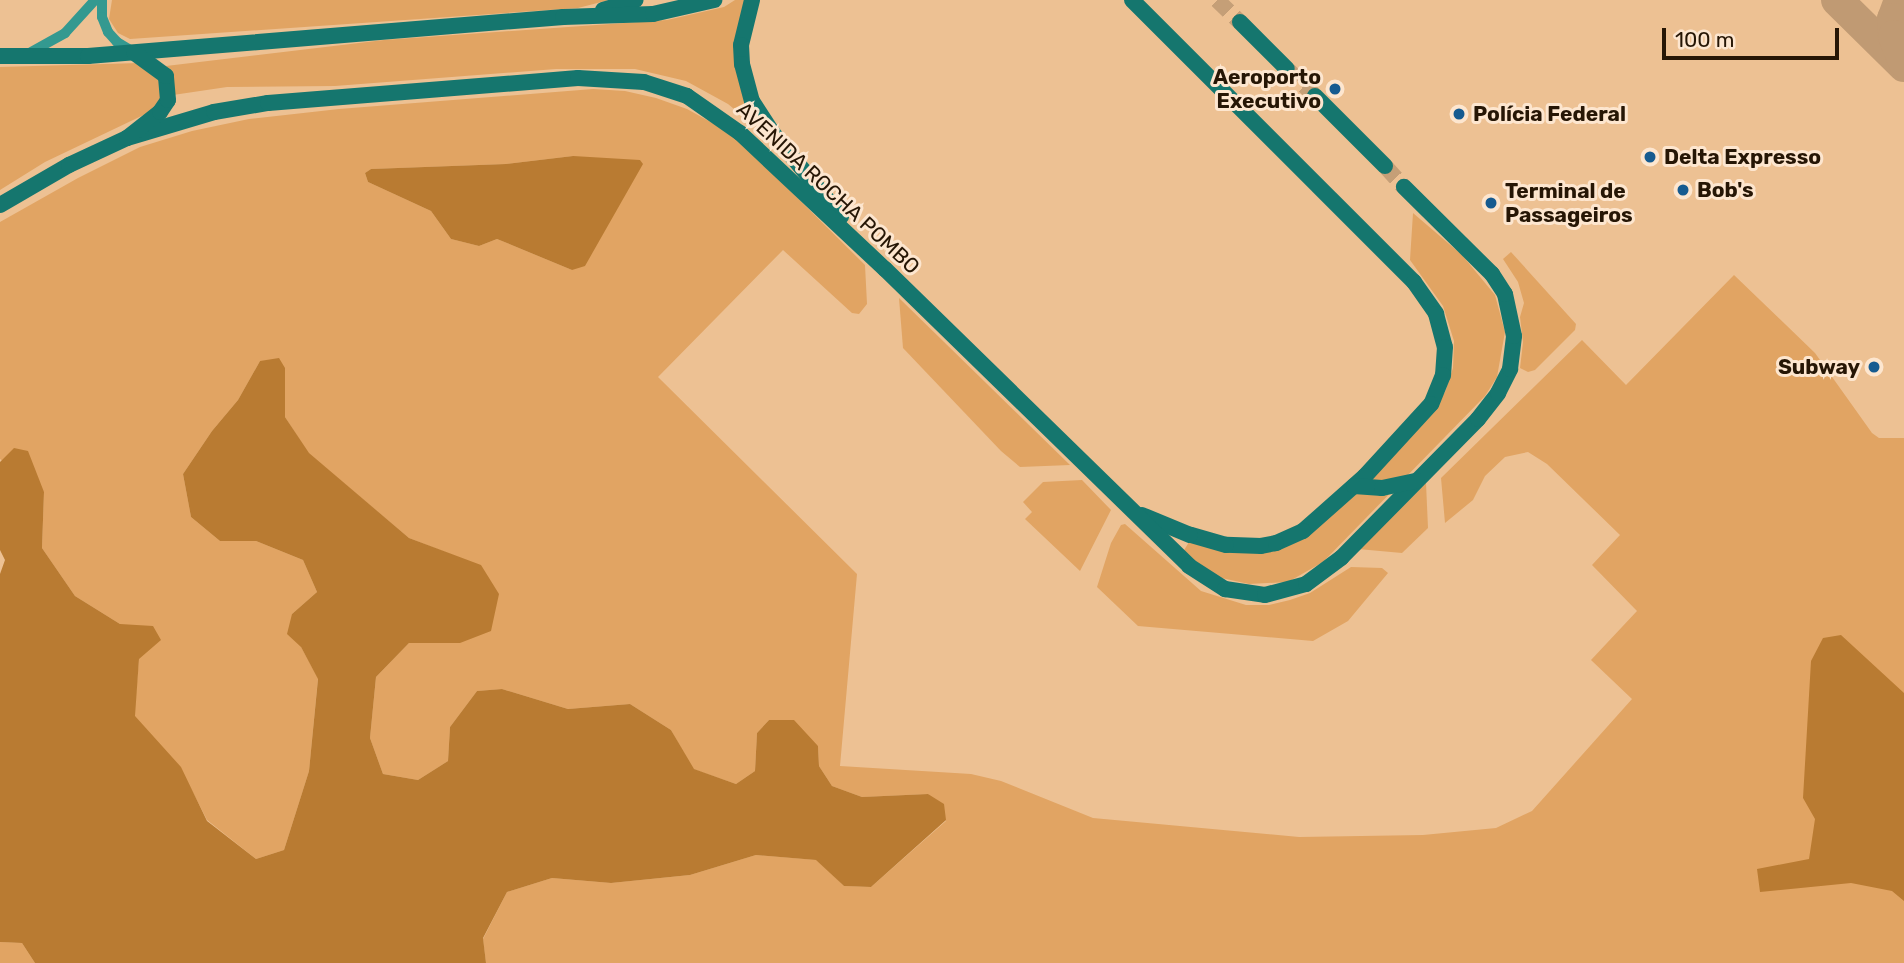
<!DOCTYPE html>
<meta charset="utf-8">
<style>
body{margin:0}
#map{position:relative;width:1904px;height:963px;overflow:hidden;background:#edc193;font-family:Rubik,sans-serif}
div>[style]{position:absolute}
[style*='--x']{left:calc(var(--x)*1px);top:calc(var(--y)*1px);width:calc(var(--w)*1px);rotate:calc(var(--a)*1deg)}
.green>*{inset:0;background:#e1a463}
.forest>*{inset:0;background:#b97b32}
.taxiway>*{height:32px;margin:-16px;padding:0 16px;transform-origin:16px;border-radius:16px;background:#c09a73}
.secondary-tunnel>*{height:16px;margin-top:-8px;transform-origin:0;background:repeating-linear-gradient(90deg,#c59f77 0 16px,transparent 0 24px)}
.street>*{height:10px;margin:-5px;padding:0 5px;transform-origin:5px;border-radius:5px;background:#349990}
.secondary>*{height:16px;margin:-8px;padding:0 8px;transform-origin:8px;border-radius:8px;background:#15766e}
.dots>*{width:19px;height:19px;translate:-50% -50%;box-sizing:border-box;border:4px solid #fde6cf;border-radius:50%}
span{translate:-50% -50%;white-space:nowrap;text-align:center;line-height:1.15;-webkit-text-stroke:6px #fde6cf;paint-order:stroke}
.poi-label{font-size:21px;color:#261605;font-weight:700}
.right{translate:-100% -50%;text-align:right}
.left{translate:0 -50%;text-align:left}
.street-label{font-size:21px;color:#261605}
.scale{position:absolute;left:1662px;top:28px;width:177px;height:32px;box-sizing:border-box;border:4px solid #261605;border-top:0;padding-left:9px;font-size:21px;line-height:24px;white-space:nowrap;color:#261605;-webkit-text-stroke:5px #fde6cf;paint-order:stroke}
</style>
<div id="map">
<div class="green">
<div style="clip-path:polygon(112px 0,609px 0,578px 8px,130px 39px,118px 33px,109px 19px)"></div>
<div style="clip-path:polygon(735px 0,744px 0,745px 94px,763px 133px,728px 104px,686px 81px,635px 69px,556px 69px,335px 86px,227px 87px,173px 95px,173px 80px,166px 66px,384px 40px,667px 20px,724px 7px)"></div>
<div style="clip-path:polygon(139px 63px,159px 76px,163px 93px,154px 110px,45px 162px,0 190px,0 67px)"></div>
<div style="clip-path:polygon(evenodd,593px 89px,625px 91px,656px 98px,687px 109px,716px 125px,745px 146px,865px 265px,867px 304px,859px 314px,852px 313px,783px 250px,658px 377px,857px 574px,840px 766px,971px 774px,1001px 781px,1093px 818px,1299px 837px,1423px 835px,1496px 828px,1532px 811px,1632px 699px,1591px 660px,1637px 611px,1592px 565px,1620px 535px,1547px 464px,1528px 452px,1505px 457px,1485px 476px,1473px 500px,1445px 523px,1441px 478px,1582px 340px,1626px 385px,1734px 275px,1815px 353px,1872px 433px,1879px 438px,1904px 438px,1904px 963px,486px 963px,483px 939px,507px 892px,552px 878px,611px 883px,690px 875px,756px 855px,817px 860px,844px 886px,871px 887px,946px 821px,928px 794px,862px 797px,832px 786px,819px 766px,818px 746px,769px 720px,757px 733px,755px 771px,736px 784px,693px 769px,671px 730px,630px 704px,568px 709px,502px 689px,477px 691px,450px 727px,448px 761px,418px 780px,383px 774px,370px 738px,376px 677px,409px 643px,460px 643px,481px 566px,409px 538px,308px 453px,285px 417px,285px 369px,260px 361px,238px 400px,212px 431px,183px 474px,191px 517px,220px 541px,256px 541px,303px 560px,317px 592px,292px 614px,301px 647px,318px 678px,309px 771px,284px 850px,256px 859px,207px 820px,180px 767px,134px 716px,139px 659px,120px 624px,75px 596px,42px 548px,44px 492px,0 459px,0 462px,0 222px,78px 178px,140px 147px,192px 131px,249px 119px,339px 109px,593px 89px,573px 156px,572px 270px,497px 239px,479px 246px,451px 239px,431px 211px,368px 182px,365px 173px,371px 169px,506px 164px,573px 156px)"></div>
<div style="clip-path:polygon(1413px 213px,1462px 255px,1495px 295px,1505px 332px,1497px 377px,1485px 396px,1323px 562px,1288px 582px,1249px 584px,1217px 577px,1183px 552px,1189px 542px,1293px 544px,1424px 420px,1445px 392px,1453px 368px,1454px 341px,1443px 306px,1410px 260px)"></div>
<div style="clip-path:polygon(1511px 252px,1576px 324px,1575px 330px,1535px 370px,1528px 372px,1520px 368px,1523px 342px,1520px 317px,1524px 303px,1518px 282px,1503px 259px)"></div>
<div style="clip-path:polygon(899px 298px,1070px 465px,1020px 467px,1001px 451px,903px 348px)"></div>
<div style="clip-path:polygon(1082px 480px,1111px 510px,1080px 571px,1025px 519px,1032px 512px,1023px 502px,1043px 482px)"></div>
<div style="clip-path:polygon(1426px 483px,1428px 528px,1402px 553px,1358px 549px)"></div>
<div style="clip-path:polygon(1125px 524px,1201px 591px,1246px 605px,1269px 605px,1290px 600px,1310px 593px,1351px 567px,1382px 568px,1388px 573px,1348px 621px,1313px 641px,1138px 626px,1097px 587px,1111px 543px,1121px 525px)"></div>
<div style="clip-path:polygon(0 942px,22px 943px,35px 963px,0 963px)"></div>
</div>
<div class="forest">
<div style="clip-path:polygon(573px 156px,640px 160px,643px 164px,585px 266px,572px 270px,497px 239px,479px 246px,451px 239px,431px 211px,368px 182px,365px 173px,371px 169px,506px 164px)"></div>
<div style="clip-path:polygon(279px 358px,285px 368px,285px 417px,309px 453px,409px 538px,481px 565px,499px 594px,491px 631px,460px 643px,409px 643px,376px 677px,370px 738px,383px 774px,418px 780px,448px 761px,450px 727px,477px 691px,502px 689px,568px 709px,630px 704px,671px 730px,694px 769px,736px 784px,755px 771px,757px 733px,769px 720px,794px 720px,818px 746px,819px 766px,832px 786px,862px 797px,928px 794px,944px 804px,946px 820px,871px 887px,844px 886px,816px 860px,756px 855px,690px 875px,611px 883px,552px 878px,507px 892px,483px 938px,486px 963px,35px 963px,22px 943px,0 942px,0 574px,5px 560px,0 550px,0 462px,14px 448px,28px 451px,44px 492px,42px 548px,75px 596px,120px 624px,153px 626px,161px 640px,139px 659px,135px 716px,181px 767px,207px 821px,256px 859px,284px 850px,309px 771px,318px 679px,301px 647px,287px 634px,292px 614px,317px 592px,303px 560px,256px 541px,220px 541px,191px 517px,183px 474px,212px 431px,238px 400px,260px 361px)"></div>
<div style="clip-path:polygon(1841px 635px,1904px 693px,1904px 901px,1892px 891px,1851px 883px,1760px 892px,1757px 869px,1809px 859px,1815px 819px,1803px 798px,1811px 661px,1823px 638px)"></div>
</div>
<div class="taxiway">
<div style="--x:1837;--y:0;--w:94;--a:44.6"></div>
<div style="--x:1900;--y:0;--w:20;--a:110"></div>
<div style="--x:1893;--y:19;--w:17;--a:87"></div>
<div style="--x:1894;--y:36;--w:28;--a:69"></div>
</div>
<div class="secondary-tunnel">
<div style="--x:1217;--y:0;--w:32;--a:44"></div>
<div style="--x:1287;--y:69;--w:39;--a:44"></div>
<div style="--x:1385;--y:166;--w:28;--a:48"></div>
</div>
<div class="street">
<div style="--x:102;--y:0;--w:17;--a:90"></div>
<div style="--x:102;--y:17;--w:16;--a:68"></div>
<div style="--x:108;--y:32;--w:13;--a:48"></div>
<div style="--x:117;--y:42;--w:17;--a:31"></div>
<div style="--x:31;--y:52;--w:39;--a:-29"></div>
<div style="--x:65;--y:33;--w:45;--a:-47.7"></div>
</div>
<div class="secondary">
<div style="--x:752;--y:0;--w:46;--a:103.7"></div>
<div style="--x:741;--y:45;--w:19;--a:87"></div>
<div style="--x:742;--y:64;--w:38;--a:75"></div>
<div style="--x:752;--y:101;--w:37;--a:57"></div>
<div style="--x:772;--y:132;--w:109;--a:50.6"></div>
<div style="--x:1132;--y:0;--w:399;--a:45"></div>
<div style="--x:1414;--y:282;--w:39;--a:55"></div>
<div style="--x:1436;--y:314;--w:34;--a:75"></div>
<div style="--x:1445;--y:347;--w:28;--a:94"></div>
<div style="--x:1443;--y:375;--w:31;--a:112"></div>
<div style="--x:1431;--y:404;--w:98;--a:132.5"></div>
<div style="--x:1365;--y:476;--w:83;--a:138.4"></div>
<div style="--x:1303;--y:531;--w:30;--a:156"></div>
<div style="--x:1276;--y:543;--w:15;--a:169"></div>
<div style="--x:1261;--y:546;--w:35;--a:-178"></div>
<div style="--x:1226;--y:545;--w:37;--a:-164"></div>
<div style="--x:1190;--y:535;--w:52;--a:-157.4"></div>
<div style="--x:603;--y:10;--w:34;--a:-17"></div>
<div style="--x:1240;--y:22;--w:66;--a:45"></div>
<div style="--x:0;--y:56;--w:88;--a:0"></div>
<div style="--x:88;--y:56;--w:477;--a:-4.7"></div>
<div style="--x:563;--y:17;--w:90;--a:-1.9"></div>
<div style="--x:653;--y:14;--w:63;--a:-12.9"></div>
<div style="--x:1315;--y:96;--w:99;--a:45"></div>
<div style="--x:127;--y:138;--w:91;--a:-16.6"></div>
<div style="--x:214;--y:112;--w:55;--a:-9.5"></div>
<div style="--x:268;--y:103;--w:311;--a:-4.6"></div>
<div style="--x:578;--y:78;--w:66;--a:3.5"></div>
<div style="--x:644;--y:82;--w:45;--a:18"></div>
<div style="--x:687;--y:96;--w:65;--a:34.9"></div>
<div style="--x:740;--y:133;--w:199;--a:43.2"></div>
<div style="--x:885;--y:269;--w:425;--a:44.3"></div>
<div style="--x:1189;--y:566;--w:43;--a:32.6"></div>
<div style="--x:1225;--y:589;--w:40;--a:8.5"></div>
<div style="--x:1265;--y:595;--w:42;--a:-15"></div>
<div style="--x:1306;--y:584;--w:44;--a:-36.6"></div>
<div style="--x:1341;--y:558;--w:195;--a:-45.4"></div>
<div style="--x:1478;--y:419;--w:33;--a:-52"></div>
<div style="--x:1498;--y:393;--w:27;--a:-63"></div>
<div style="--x:1510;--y:369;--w:33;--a:-83"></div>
<div style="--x:1514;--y:336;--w:43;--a:-102.1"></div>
<div style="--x:1505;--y:294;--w:24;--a:-123"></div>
<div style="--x:1492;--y:274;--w:124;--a:-135.3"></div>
<div style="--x:0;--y:205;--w:80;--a:-30.1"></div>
<div style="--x:69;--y:165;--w:64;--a:-25"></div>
<div style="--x:127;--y:138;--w:42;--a:-38.2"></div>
<div style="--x:160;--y:112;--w:14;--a:-56"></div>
<div style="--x:168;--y:100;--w:24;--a:-95"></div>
<div style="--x:166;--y:76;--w:39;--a:-144"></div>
<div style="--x:1354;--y:486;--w:28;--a:4"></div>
<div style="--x:1382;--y:488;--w:35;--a:-12"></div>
</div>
<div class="dots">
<div style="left:1335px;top:89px;background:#165b90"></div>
<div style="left:1459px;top:114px;background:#165b90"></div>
<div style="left:1650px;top:157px;background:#165b90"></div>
<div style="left:1683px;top:190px;background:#165b90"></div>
<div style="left:1491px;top:203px;background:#165b90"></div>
<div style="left:1874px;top:367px;background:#165b90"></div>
</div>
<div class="poi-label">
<span class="right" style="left:1321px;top:89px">Aeroporto<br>Executivo</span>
<span class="left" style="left:1473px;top:114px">Polícia Federal</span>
<span class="left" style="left:1664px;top:157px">Delta Expresso</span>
<span class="left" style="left:1697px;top:190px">Bob's</span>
<span class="left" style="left:1505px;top:203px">Terminal de<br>Passageiros</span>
<span class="right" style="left:1860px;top:367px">Subway</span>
</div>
<div class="street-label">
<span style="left:828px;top:188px;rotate:43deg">AVENIDA ROCHA POMBO</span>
</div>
<div class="scale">100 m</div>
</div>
